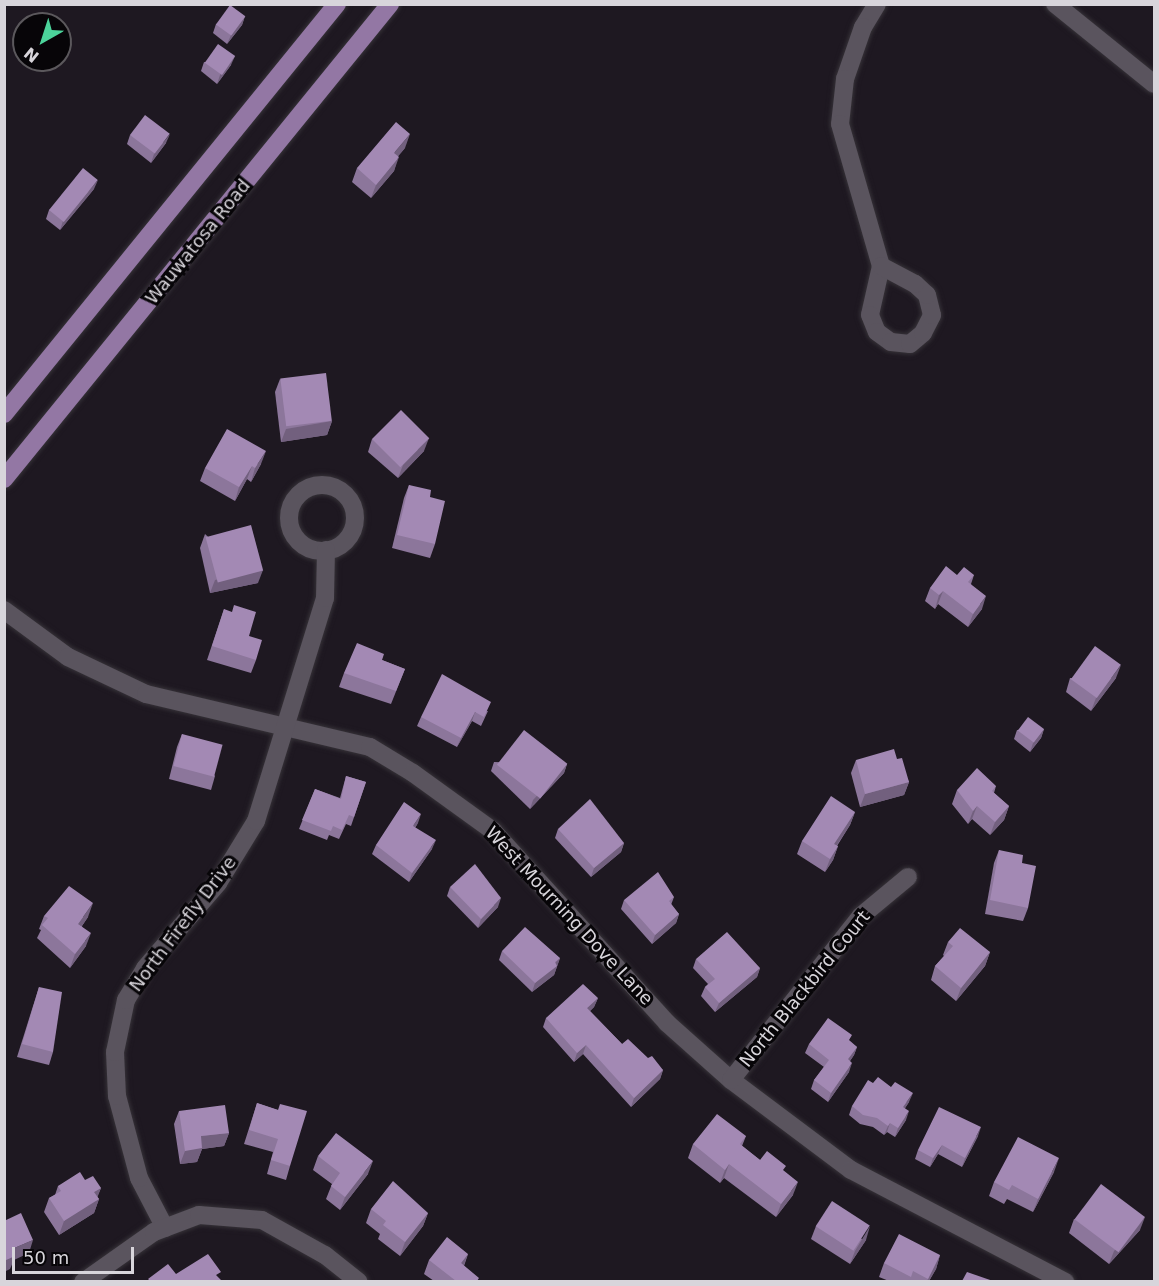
<!DOCTYPE html>
<style>
body{margin:0}
#map{position:relative;width:1159px;height:1286px;overflow:hidden;background:#1e1821;font-family:"DejaVu Sans",sans-serif}
div>[style]{position:absolute}
[style*='--x']{left:calc(var(--x)*1px);top:calc(var(--y)*1px);width:calc(var(--w)*1px);rotate:calc(var(--a)*1deg)}
.roads{filter:drop-shadow(0 0 2px #363238) drop-shadow(0 0 2px #363238)}
.street>*{height:18px;margin:-9px;padding:0 9px;transform-origin:9px;border-radius:9px;background:#5a545e}
.street>.ring{margin:-9px;padding:0;box-sizing:content-box;background:none;border:18px solid #5a545e;border-radius:50%}
.primary>*{height:18px;margin:-9px;padding:0 9px;transform-origin:9px;border-radius:9px;background:#9377a4}
.wall>*{inset:0;background:#8c769b}
.shaded-wall>*{inset:0;background:#72607e}
.building>*{inset:0;background:#a389b4;transform-origin:0 0}
span{translate:-50% -50%;white-space:nowrap;text-align:center;line-height:1.15;-webkit-text-stroke:6px #070508;paint-order:stroke}
.street-label{font-size:18px;color:#d8d5db}
.frame{position:absolute;inset:0;border:6px solid #d8d5db;pointer-events:none}
.north{position:absolute;left:12px;top:12px;width:60px;height:60px;box-sizing:border-box;background:#070508;border:2px solid #5b585c;border-radius:50%;rotate:219deg;font-size:16px;font-weight:700;line-height:24px;text-align:center;color:#d8d5db}
.north::after{content:'';display:block;margin:auto;width:21px;height:27px;background:#4cd49b;clip-path:polygon(50% 0,100% 100%,50% 72%,0 100%)}
.scale{position:absolute;left:12px;top:1247px;width:122px;height:27px;box-sizing:border-box;border:3px solid #d8d5db;border-top:0;padding-left:8px;font-size:18px;line-height:21px;white-space:nowrap;color:#d8d5db;-webkit-text-stroke:4px #070508;paint-order:stroke}
</style>
<div id="map">
<div class="roads">
<div class="street">
<div style="--x:877;--y:4;--w:27;--a:121"></div>
<div style="--x:863;--y:27;--w:55;--a:109.1"></div>
<div style="--x:845;--y:79;--w:45;--a:96.3"></div>
<div style="--x:840;--y:124;--w:148;--a:73.9"></div>
<div style="--x:881;--y:266;--w:50;--a:102.7"></div>
<div style="--x:870;--y:315;--w:18;--a:68"></div>
<div style="--x:877;--y:332;--w:17;--a:36"></div>
<div style="--x:891;--y:342;--w:19;--a:6"></div>
<div style="--x:910;--y:344;--w:17;--a:-40"></div>
<div style="--x:923;--y:333;--w:20;--a:-63"></div>
<div style="--x:932;--y:315;--w:21;--a:-104"></div>
<div style="--x:927;--y:295;--w:16;--a:-137"></div>
<div style="--x:915;--y:284;--w:38;--a:-152"></div>
<div style="--x:1055;--y:4;--w:127;--a:38.9"></div>
<div class="ring" style="left:289px;top:485px;width:48px;height:48px"></div>
<div style="--x:4;--y:610;--w:79;--a:36.3"></div>
<div style="--x:68;--y:657;--w:86;--a:25.4"></div>
<div style="--x:146;--y:694;--w:230;--a:13.3"></div>
<div style="--x:370;--y:747;--w:50;--a:31.2"></div>
<div style="--x:413;--y:773;--w:99;--a:35.9"></div>
<div style="--x:493;--y:831;--w:259;--a:47.8"></div>
<div style="--x:667;--y:1023;--w:86;--a:41.7"></div>
<div style="--x:731;--y:1080;--w:150;--a:36.9"></div>
<div style="--x:851;--y:1170;--w:242;--a:27.6"></div>
<div style="--x:731;--y:1080;--w:209;--a:-51.6"></div>
<div style="--x:861;--y:916;--w:61;--a:-39.7"></div>
<div style="--x:165;--y:1228;--w:56;--a:-117.5"></div>
<div style="--x:139;--y:1178;--w:85;--a:-105"></div>
<div style="--x:117;--y:1096;--w:44;--a:-92.6"></div>
<div style="--x:115;--y:1052;--w:53;--a:-78.1"></div>
<div style="--x:126;--y:1000;--w:37;--a:-59"></div>
<div style="--x:145;--y:968;--w:112;--a:-49.3"></div>
<div style="--x:218;--y:883;--w:73;--a:-58.5"></div>
<div style="--x:256;--y:821;--w:233;--a:-72.8"></div>
<div style="--x:325;--y:598;--w:48;--a:-88.8"></div>
<div style="--x:83;--y:1282;--w:87;--a:-35.2"></div>
<div style="--x:154;--y:1232;--w:48;--a:-20.7"></div>
<div style="--x:199;--y:1215;--w:63;--a:4.5"></div>
<div style="--x:262;--y:1220;--w:72;--a:29.1"></div>
<div style="--x:325;--y:1255;--w:43;--a:38.5"></div>
</div>
<div class="primary">
<div style="--x:4;--y:414;--w:528;--a:-50.92"></div>
<div style="--x:4;--y:479;--w:612;--a:-50.9"></div>
</div>
</div>
<div class="wall">
<div style="clip-path:polygon(245px 16px,242px 25px,227px 44px,213px 33px,216px 24px)"></div>
<div style="clip-path:polygon(204px 62px,231px 65px,217px 84px,201px 71px)"></div>
<div style="clip-path:polygon(130px 135px,166px 143px,151px 163px,127px 144px)"></div>
<div style="clip-path:polygon(405px 148px,398px 156px,394px 171px,371px 198px,352px 182px,357px 168px)"></div>
<div style="clip-path:polygon(94px 189px,60px 230px,46px 219px,49px 210px)"></div>
<div style="clip-path:polygon(280px 379px,332px 421px,327px 435px,281px 442px,275px 392px)"></div>
<div style="clip-path:polygon(372px 439px,424px 451px,398px 478px,368px 452px)"></div>
<div style="clip-path:polygon(261px 464px,251px 482px,247px 479px,235px 501px,200px 481px,205px 468px)"></div>
<div style="clip-path:polygon(409px 485px,430px 497px,435px 544px,430px 558px,392px 548px,404px 498px)"></div>
<div style="clip-path:polygon(205px 534px,258px 583px,210px 593px,200px 548px)"></div>
<div style="clip-path:polygon(957px 575px,974px 575px,971px 584px,982px 609px,968px 627px,938px 604px,935px 609px,925px 601px,930px 588px)"></div>
<div style="clip-path:polygon(224px 609px,249px 636px,256px 660px,251px 673px,207px 660px)"></div>
<div style="clip-path:polygon(382px 660px,405px 669px,391px 704px,339px 687px,344px 673px)"></div>
<div style="clip-path:polygon(1070px 678px,1116px 678px,1091px 711px,1066px 692px)"></div>
<div style="clip-path:polygon(488px 711px,481px 726px,472px 721px,457px 747px,417px 726px,421px 717px)"></div>
<div style="clip-path:polygon(1044px 729px,1041px 738px,1030px 752px,1014px 739px,1017px 730px)"></div>
<div style="clip-path:polygon(182px 734px,215px 776px,211px 790px,169px 779px,177px 747px)"></div>
<div style="clip-path:polygon(897px 759px,909px 782px,904px 795px,860px 807px,851px 773px,856px 760px)"></div>
<div style="clip-path:polygon(494px 762px,567px 764px,564px 773px,530px 809px,491px 771px)"></div>
<div style="clip-path:polygon(346px 776px,366px 782px,351px 826px,346px 824px,339px 839px,329px 835px,327px 840px,299px 829px,315px 789px,340px 798px)"></div>
<div style="clip-path:polygon(996px 786px,994px 793px,1009px 806px,1004px 820px,990px 835px,972px 819px,968px 824px,952px 804px,957px 790px)"></div>
<div style="clip-path:polygon(855px 812px,850px 825px,837px 846px,838px 846px,833px 860px,825px 872px,797px 854px,802px 841px)"></div>
<div style="clip-path:polygon(418px 823px,415px 828px,432px 849px,409px 882px,372px 854px,376px 845px)"></div>
<div style="clip-path:polygon(558px 829px,624px 843px,621px 852px,591px 877px,555px 838px)"></div>
<div style="clip-path:polygon(999px 850px,1022px 863px,1028px 908px,1023px 921px,985px 914px,994px 863px)"></div>
<div style="clip-path:polygon(450px 887px,498px 907px,478px 928px,447px 896px)"></div>
<div style="clip-path:polygon(674px 897px,671px 905px,679px 914px,676px 923px,652px 944px,621px 909px,624px 900px)"></div>
<div style="clip-path:polygon(44px 916px,88px 917px,82px 926px,86px 946px,70px 968px,37px 938px,41px 930px,39px 929px)"></div>
<div style="clip-path:polygon(948px 942px,990px 952px,985px 966px,956px 1001px,931px 980px,935px 966px,944px 956px,943px 955px)"></div>
<div style="clip-path:polygon(502px 951px,560px 958px,554px 975px,532px 992px,499px 960px)"></div>
<div style="clip-path:polygon(696px 959px,760px 968px,757px 977px,715px 1012px,701px 996px,705px 987px,708px 984px,693px 968px)"></div>
<div style="clip-path:polygon(39px 987px,53px 1052px,49px 1065px,17px 1057px)"></div>
<div style="clip-path:polygon(598px 998px,594px 1007px,590px 1011px,622px 1044px,663px 1070px,660px 1079px,631px 1107px,583px 1054px,574px 1062px,543px 1027px,546px 1018px)"></div>
<div style="clip-path:polygon(849px 1041px,857px 1047px,854px 1055px,850px 1061px,849px 1072px,828px 1102px,811px 1089px,814px 1080px,824px 1067px,805px 1053px,809px 1044px)"></div>
<div style="clip-path:polygon(909px 1102px,905px 1108px,906px 1120px,895px 1137px,887px 1132px,884px 1135px,873px 1127px,860px 1124px,849px 1115px,852px 1106px)"></div>
<div style="clip-path:polygon(257px 1103px,278px 1110px,290px 1166px,286px 1180px,267px 1174px,273px 1152px,244px 1144px)"></div>
<div style="clip-path:polygon(179px 1111px,229px 1133px,224px 1146px,202px 1149px,197px 1162px,180px 1164px,174px 1124px)"></div>
<div style="clip-path:polygon(746px 1136px,742px 1146px,760px 1160px,784px 1172px,793px 1195px,776px 1217px,724px 1178px,720px 1183px,688px 1158px,693px 1144px)"></div>
<div style="clip-path:polygon(978px 1136px,962px 1167px,938px 1154px,930px 1167px,915px 1159px,918px 1150px)"></div>
<div style="clip-path:polygon(318px 1156px,368px 1174px,340px 1210px,326px 1199px,332px 1184px,313px 1170px)"></div>
<div style="clip-path:polygon(1054px 1172px,1033px 1212px,1007px 1199px,1004px 1204px,989px 1196px,994px 1182px)"></div>
<div style="clip-path:polygon(85px 1180px,101px 1188px,97px 1197px,99px 1199px,94px 1213px,59px 1235px,44px 1212px,49px 1198px,55px 1195px,58px 1186px)"></div>
<div style="clip-path:polygon(371px 1209px,428px 1213px,423px 1226px,400px 1256px,378px 1239px,380px 1234px,366px 1223px)"></div>
<div style="clip-path:polygon(1074px 1219px,1140px 1230px,1109px 1264px,1069px 1233px)"></div>
<div style="clip-path:polygon(816px 1226px,866px 1240px,850px 1264px,811px 1239px)"></div>
<div style="clip-path:polygon(468px 1254px,464px 1266px,478px 1281px,434px 1281px,424px 1274px,429px 1260px)"></div>
<div style="clip-path:polygon(940px 1255px,936px 1269px,929px 1281px,889px 1281px,879px 1277px,884px 1263px)"></div>
</div>
<div class="shaded-wall">
<div style="clip-path:polygon(245px 16px,242px 25px,227px 44px,231px 35px)"></div>
<div style="clip-path:polygon(235px 56px,231px 65px,217px 84px,220px 75px)"></div>
<div style="clip-path:polygon(170px 134px,166px 143px,151px 163px,154px 154px)"></div>
<div style="clip-path:polygon(410px 134px,405px 148px,390px 166px,394px 153px)"></div>
<div style="clip-path:polygon(399px 157px,394px 171px,371px 198px,376px 185px)"></div>
<div style="clip-path:polygon(98px 180px,94px 189px,60px 230px,63px 221px)"></div>
<div style="clip-path:polygon(332px 421px,327px 435px,281px 442px,286px 429px)"></div>
<div style="clip-path:polygon(429px 438px,424px 451px,398px 478px,403px 465px)"></div>
<div style="clip-path:polygon(266px 451px,261px 464px,251px 482px,255px 468px)"></div>
<div style="clip-path:polygon(252px 466px,247px 479px,235px 501px,239px 487px)"></div>
<div style="clip-path:polygon(263px 570px,258px 583px,210px 593px,215px 580px)"></div>
<div style="clip-path:polygon(943px 591px,938px 604px,935px 609px,939px 595px)"></div>
<div style="clip-path:polygon(986px 596px,982px 609px,968px 627px,973px 614px)"></div>
<div style="clip-path:polygon(1121px 665px,1116px 678px,1091px 711px,1096px 698px)"></div>
<div style="clip-path:polygon(475px 712px,472px 721px,457px 747px,461px 738px)"></div>
<div style="clip-path:polygon(1044px 729px,1041px 738px,1030px 752px,1033px 743px)"></div>
<div style="clip-path:polygon(567px 764px,564px 773px,530px 809px,533px 800px)"></div>
<div style="clip-path:polygon(909px 782px,904px 795px,860px 807px,865px 794px)"></div>
<div style="clip-path:polygon(977px 806px,972px 819px,968px 824px,973px 811px)"></div>
<div style="clip-path:polygon(1009px 806px,1004px 820px,990px 835px,995px 822px)"></div>
<div style="clip-path:polygon(855px 812px,850px 825px,829px 857px,834px 844px)"></div>
<div style="clip-path:polygon(421px 814px,418px 823px,410px 835px,413px 826px)"></div>
<div style="clip-path:polygon(436px 840px,432px 849px,409px 882px,412px 873px)"></div>
<div style="clip-path:polygon(624px 843px,621px 852px,591px 877px,594px 868px)"></div>
<div style="clip-path:polygon(838px 846px,833px 860px,825px 872px,830px 859px)"></div>
<div style="clip-path:polygon(501px 898px,498px 907px,478px 928px,481px 919px)"></div>
<div style="clip-path:polygon(93px 903px,88px 917px,74px 937px,78px 924px)"></div>
<div style="clip-path:polygon(679px 914px,676px 923px,652px 944px,655px 935px)"></div>
<div style="clip-path:polygon(91px 933px,86px 946px,70px 968px,75px 954px)"></div>
<div style="clip-path:polygon(990px 952px,985px 966px,956px 1001px,961px 988px)"></div>
<div style="clip-path:polygon(560px 958px,554px 975px,532px 992px,535px 983px)"></div>
<div style="clip-path:polygon(760px 968px,757px 977px,715px 1012px,719px 1003px)"></div>
<div style="clip-path:polygon(598px 998px,594px 1007px,584px 1017px,587px 1008px)"></div>
<div style="clip-path:polygon(586px 1045px,583px 1054px,574px 1062px,577px 1053px)"></div>
<div style="clip-path:polygon(857px 1047px,854px 1055px,845px 1068px,848px 1059px)"></div>
<div style="clip-path:polygon(852px 1063px,849px 1072px,828px 1102px,831px 1093px)"></div>
<div style="clip-path:polygon(663px 1070px,660px 1079px,631px 1107px,634px 1098px)"></div>
<div style="clip-path:polygon(913px 1093px,909px 1102px,900px 1116px,903px 1107px)"></div>
<div style="clip-path:polygon(909px 1111px,906px 1120px,895px 1137px,898px 1128px)"></div>
<div style="clip-path:polygon(890px 1123px,887px 1132px,884px 1135px,888px 1126px)"></div>
<div style="clip-path:polygon(981px 1127px,978px 1136px,962px 1167px,965px 1158px)"></div>
<div style="clip-path:polygon(229px 1133px,224px 1146px,202px 1149px,197px 1162px,180px 1164px,185px 1151px,201px 1136px)"></div>
<div style="clip-path:polygon(942px 1145px,938px 1154px,930px 1167px,933px 1158px)"></div>
<div style="clip-path:polygon(1059px 1158px,1054px 1172px,1033px 1212px,1038px 1199px)"></div>
<div style="clip-path:polygon(373px 1161px,368px 1174px,340px 1210px,345px 1197px)"></div>
<div style="clip-path:polygon(729px 1164px,724px 1178px,720px 1183px,725px 1170px)"></div>
<div style="clip-path:polygon(798px 1182px,793px 1195px,776px 1217px,781px 1204px)"></div>
<div style="clip-path:polygon(101px 1188px,96px 1201px,99px 1199px,94px 1213px,59px 1235px,64px 1221px,94px 1192px)"></div>
<div style="clip-path:polygon(428px 1213px,423px 1226px,400px 1256px,405px 1242px)"></div>
<div style="clip-path:polygon(1145px 1217px,1140px 1230px,1109px 1264px,1114px 1251px)"></div>
<div style="clip-path:polygon(870px 1226px,866px 1240px,850px 1264px,855px 1251px)"></div>
<div style="clip-path:polygon(33px 1240px,29px 1253px,14px 1260px,10px 1269px,4px 1272px,4px 1261px,12px 1249px)"></div>
<div style="clip-path:polygon(468px 1254px,463px 1267px,461px 1263px)"></div>
<div style="clip-path:polygon(940px 1255px,936px 1269px,929px 1281px,927px 1281px)"></div>
</div>
<div class="building">
<div style="left:230px;top:5px;width:19px;height:24px;rotate:36deg"></div>
<div style="left:218px;top:44px;width:21px;height:23px;rotate:35deg"></div>
<div style="left:145px;top:115px;width:31px;height:25px;rotate:37deg"></div>
<div style="clip-path:polygon(396px 122px,410px 134px,394px 153px,399px 157px,376px 185px,357px 168px)"></div>
<div style="left:83px;top:168px;width:19px;height:54px;rotate:39deg"></div>
<div style="left:326px;top:373px;width:48px;height:46px;rotate:83deg"></div>
<div style="left:401px;top:410px;width:40px;height:41px;rotate:45deg"></div>
<div style="clip-path:polygon(227px 429px,266px 451px,255px 468px,252px 466px,239px 487px,205px 468px)"></div>
<div style="clip-path:polygon(409px 485px,431px 490px,430px 497px,445px 501px,435px 544px,397px 535px)"></div>
<div style="left:251px;top:525px;width:47px;height:47px;rotate:75deg"></div>
<div style="clip-path:polygon(946px 566px,957px 575px,964px 567px,974px 575px,968px 582px,986px 596px,973px 614px,943px 591px,939px 595px,930px 588px)"></div>
<div style="clip-path:polygon(234px 605px,256px 612px,249px 636px,262px 640px,256px 660px,212px 646px,224px 609px,232px 612px)"></div>
<div style="clip-path:polygon(357px 643px,384px 654px,382px 660px,405px 669px,396px 691px,344px 673px)"></div>
<div style="left:1095px;top:646px;width:32px;height:41px;rotate:36deg"></div>
<div style="clip-path:polygon(442px 674px,491px 702px,484px 717px,475px 712px,461px 738px,421px 717px)"></div>
<div style="left:1028px;top:717px;width:20px;height:17px;rotate:37deg"></div>
<div style="left:524px;top:730px;width:55px;height:44px;rotate:38deg"></div>
<div style="left:182px;top:734px;width:42px;height:33px;rotate:15deg"></div>
<div style="clip-path:polygon(894px 749px,897px 759px,902px 758px,909px 782px,865px 794px,856px 760px)"></div>
<div style="clip-path:polygon(977px 768px,996px 786px,992px 791px,1009px 806px,995px 822px,977px 806px,973px 811px,957px 790px)"></div>
<div style="clip-path:polygon(346px 776px,366px 782px,354px 817px,349px 815px,342px 830px,333px 826px,331px 831px,302px 820px,315px 789px,341px 799px)"></div>
<div style="clip-path:polygon(831px 796px,855px 812px,834px 844px,838px 846px,830px 859px,802px 841px)"></div>
<div style="clip-path:polygon(590px 799px,624px 843px,594px 868px,558px 829px)"></div>
<div style="clip-path:polygon(404px 802px,421px 814px,413px 826px,436px 840px,412px 873px,376px 845px)"></div>
<div style="clip-path:polygon(999px 850px,1023px 855px,1022px 863px,1036px 866px,1028px 908px,990px 900px)"></div>
<div style="clip-path:polygon(475px 864px,501px 898px,481px 919px,450px 887px)"></div>
<div style="clip-path:polygon(658px 872px,674px 897px,669px 901px,679px 914px,655px 935px,624px 900px)"></div>
<div style="clip-path:polygon(69px 886px,93px 903px,78px 924px,91px 933px,75px 954px,42px 925px,48px 918px,44px 916px)"></div>
<div style="clip-path:polygon(525px 927px,560px 958px,555px 962px,557px 966px,535px 983px,502px 951px)"></div>
<div style="clip-path:polygon(960px 928px,990px 952px,961px 988px,935px 966px,953px 946px,948px 942px)"></div>
<div style="clip-path:polygon(727px 932px,760px 968px,719px 1003px,705px 987px,715px 979px,696px 959px)"></div>
<div style="clip-path:polygon(583px 984px,598px 998px,587px 1008px,622px 1044px,628px 1039px,648px 1058px,652px 1056px,663px 1070px,634px 1098px,586px 1045px,577px 1053px,546px 1018px)"></div>
<div style="clip-path:polygon(39px 987px,62px 992px,53px 1052px,22px 1044px)"></div>
<div style="clip-path:polygon(828px 1018px,852px 1035px,849px 1040px,857px 1047px,848px 1059px,852px 1063px,831px 1093px,814px 1080px,829px 1060px,809px 1044px)"></div>
<div style="clip-path:polygon(878px 1077px,891px 1087px,895px 1082px,913px 1093px,903px 1107px,909px 1111px,898px 1128px,890px 1123px,888px 1126px,877px 1118px,863px 1115px,852px 1106px,868px 1080px,873px 1083px)"></div>
<div style="clip-path:polygon(257px 1103px,278px 1110px,280px 1104px,307px 1111px,290px 1166px,271px 1160px,278px 1139px,249px 1130px)"></div>
<div style="clip-path:polygon(225px 1105px,229px 1133px,201px 1136px,202px 1148px,185px 1151px,179px 1111px)"></div>
<div style="clip-path:polygon(939px 1107px,981px 1127px,965px 1158px,942px 1145px,933px 1158px,918px 1150px)"></div>
<div style="clip-path:polygon(717px 1114px,746px 1136px,740px 1144px,760px 1160px,767px 1151px,786px 1166px,783px 1170px,798px 1182px,781px 1204px,729px 1164px,725px 1170px,693px 1144px)"></div>
<div style="clip-path:polygon(336px 1133px,373px 1161px,345px 1197px,331px 1186px,340px 1173px,318px 1156px)"></div>
<div style="clip-path:polygon(1018px 1137px,1059px 1158px,1038px 1199px,1012px 1185px,1009px 1190px,994px 1182px)"></div>
<div style="clip-path:polygon(80px 1172px,85px 1180px,93px 1176px,101px 1188px,94px 1192px,99px 1199px,64px 1221px,49px 1198px,61px 1191px,58px 1186px)"></div>
<div style="clip-path:polygon(393px 1181px,428px 1213px,405px 1242px,383px 1225px,386px 1221px,371px 1209px)"></div>
<div style="left:1101px;top:1184px;width:55px;height:44px;rotate:37deg"></div>
<div style="left:832px;top:1201px;width:45px;height:30px;rotate:33deg"></div>
<div style="clip-path:polygon(21px 1213px,33px 1240px,12px 1249px,15px 1256px,4px 1261px,4px 1221px)"></div>
<div style="clip-path:polygon(899px 1234px,940px 1255px,928px 1279px,913px 1271px,911px 1277px,884px 1263px)"></div>
<div style="clip-path:polygon(447px 1237px,468px 1254px,461px 1263px,479px 1278px,477px 1281px,456px 1281px,429px 1260px)"></div>
<div style="clip-path:polygon(208px 1254px,221px 1272px,216px 1275px,221px 1280px,220px 1281px,150px 1281px,148px 1279px,168px 1264px,176px 1274px)"></div>
<div style="clip-path:polygon(967px 1272px,993px 1281px,962px 1281px)"></div>
</div>
<div class="street-label">
<span style="left:198px;top:242px;rotate:-51deg">Wauwatosa Road</span>
<span style="left:569px;top:916px;rotate:47deg">West Mourning Dove Lane</span>
<span style="left:183px;top:924px;rotate:-53deg">North Firefly Drive</span>
<span style="left:805px;top:989px;rotate:-51deg">North Blackbird Court</span>
</div>
<div class="frame"></div>
<div class="north">N</div>
<div class="scale">50 m</div>
</div>
